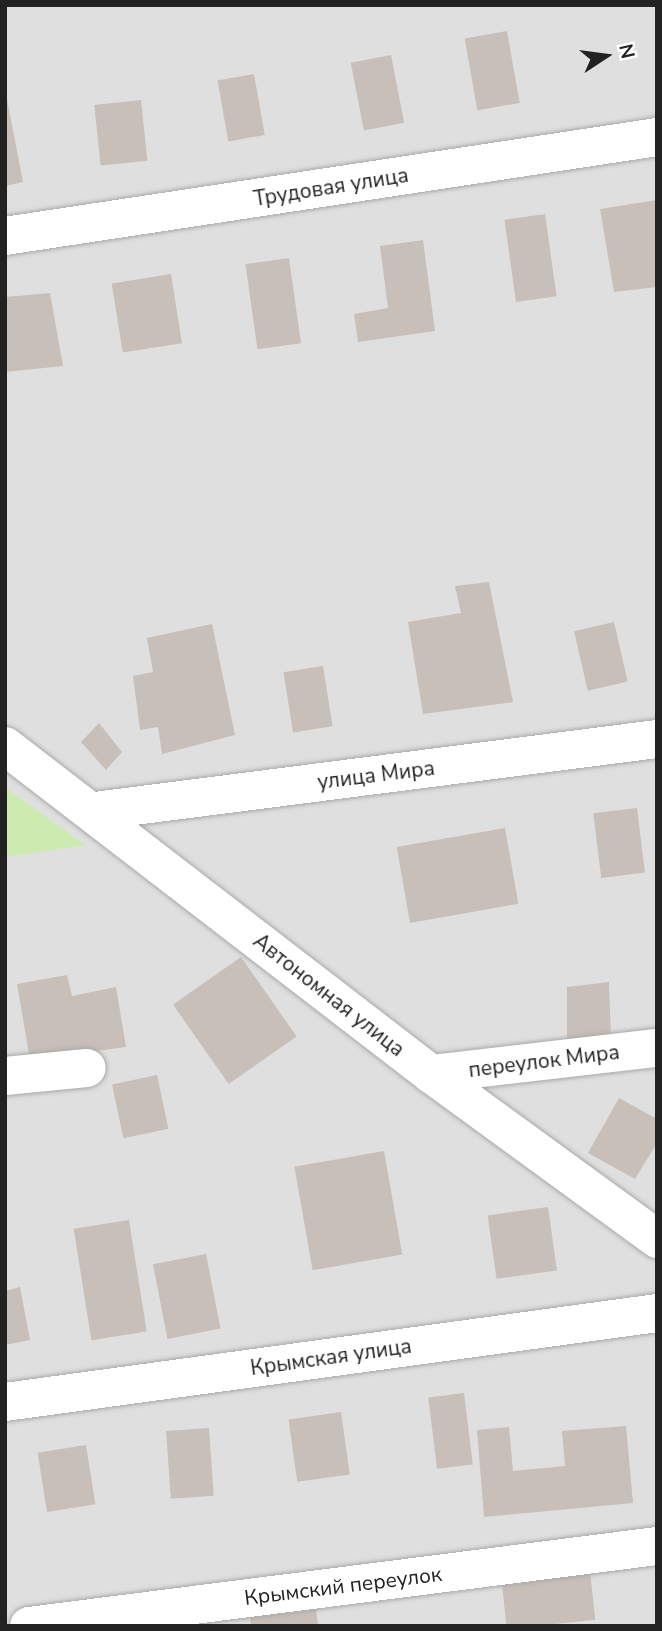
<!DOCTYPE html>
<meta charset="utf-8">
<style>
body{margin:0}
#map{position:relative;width:662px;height:1631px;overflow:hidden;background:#f2efe9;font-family:"Nunito Sans",sans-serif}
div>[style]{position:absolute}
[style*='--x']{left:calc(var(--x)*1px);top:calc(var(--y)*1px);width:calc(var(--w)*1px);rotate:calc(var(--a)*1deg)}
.residential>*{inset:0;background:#e0dfdf;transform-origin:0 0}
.grass>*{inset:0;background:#cdebb0}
.building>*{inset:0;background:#c7bfb8;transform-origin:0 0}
.roads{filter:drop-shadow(0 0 2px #a9a9a9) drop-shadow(0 0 2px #a9a9a9)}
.minor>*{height:38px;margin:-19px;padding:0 19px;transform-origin:19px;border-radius:19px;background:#fff}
span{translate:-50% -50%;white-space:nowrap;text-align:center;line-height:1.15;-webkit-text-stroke:5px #fff;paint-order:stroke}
.street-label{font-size:21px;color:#222}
.frame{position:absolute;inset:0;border:7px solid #222;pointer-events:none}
.north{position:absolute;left:571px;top:21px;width:70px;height:70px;-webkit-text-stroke:5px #fff;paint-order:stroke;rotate:77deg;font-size:19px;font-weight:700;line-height:28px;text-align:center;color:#222}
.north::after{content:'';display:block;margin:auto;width:24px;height:32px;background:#222;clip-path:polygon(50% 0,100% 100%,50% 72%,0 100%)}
</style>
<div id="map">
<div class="residential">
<div style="left:5px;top:5px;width:652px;height:1621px"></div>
</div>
<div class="grass">
<div style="clip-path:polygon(5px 788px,86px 845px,5px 857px)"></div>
</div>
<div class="building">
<div style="left:507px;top:31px;width:73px;height:43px;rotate:80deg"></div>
<div style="left:391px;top:55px;width:69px;height:41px;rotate:79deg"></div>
<div style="left:254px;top:74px;width:62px;height:37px;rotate:80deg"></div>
<div style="clip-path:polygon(5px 89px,23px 182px,5px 186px)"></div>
<div style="left:141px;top:100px;width:61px;height:47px;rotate:84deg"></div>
<div style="clip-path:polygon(657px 200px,657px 287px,614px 292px,600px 209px)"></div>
<div style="left:545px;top:214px;width:83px;height:41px;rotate:82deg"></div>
<div style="clip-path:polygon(423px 240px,435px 331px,358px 342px,354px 314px,388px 308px,380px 246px)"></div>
<div style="left:289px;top:258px;width:86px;height:44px;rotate:82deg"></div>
<div style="left:171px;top:274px;width:70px;height:60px;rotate:81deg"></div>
<div style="clip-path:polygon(50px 293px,63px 366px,5px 372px,5px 297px)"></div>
<div style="clip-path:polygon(489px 582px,513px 702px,423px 714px,408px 622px,461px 613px,455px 586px)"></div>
<div style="left:614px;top:622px;width:61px;height:41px;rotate:77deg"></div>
<div style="clip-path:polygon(212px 624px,235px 735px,162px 754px,158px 727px,140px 730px,133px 676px,153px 672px,147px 638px)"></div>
<div style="left:323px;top:666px;width:61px;height:40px;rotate:81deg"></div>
<div style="clip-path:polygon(99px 723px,122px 752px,106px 770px,81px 742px)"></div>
<div style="left:637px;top:808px;width:65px;height:44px;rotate:83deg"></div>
<div style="left:505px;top:828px;width:77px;height:110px;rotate:80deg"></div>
<div style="left:241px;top:957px;width:97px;height:83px;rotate:55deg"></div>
<div style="clip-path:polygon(67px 975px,72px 996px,116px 987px,126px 1047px,30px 1060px,17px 984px)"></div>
<div style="clip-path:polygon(609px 982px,611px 1039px,567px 1043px,567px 987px)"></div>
<div style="left:157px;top:1075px;width:55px;height:46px;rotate:78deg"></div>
<div style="clip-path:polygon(619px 1098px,657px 1119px,657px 1143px,635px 1179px,588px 1153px)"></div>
<div style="left:384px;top:1151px;width:105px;height:91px;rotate:80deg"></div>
<div style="left:548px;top:1207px;width:64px;height:61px;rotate:82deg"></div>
<div style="left:129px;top:1220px;width:113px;height:56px;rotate:81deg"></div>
<div style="left:206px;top:1254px;width:76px;height:54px;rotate:79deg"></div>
<div style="clip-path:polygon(20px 1287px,30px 1340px,5px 1345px,5px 1291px)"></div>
<div style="left:464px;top:1393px;width:72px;height:36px;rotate:83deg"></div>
<div style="left:341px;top:1412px;width:63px;height:53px;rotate:82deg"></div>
<div style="clip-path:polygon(626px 1426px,633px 1503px,484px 1517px,477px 1430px,509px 1427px,513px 1471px,565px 1466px,562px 1431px)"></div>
<div style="left:209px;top:1428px;width:68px;height:43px;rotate:86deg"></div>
<div style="left:86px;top:1445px;width:60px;height:49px;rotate:81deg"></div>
<div style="left:590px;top:1570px;width:50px;height:89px;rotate:84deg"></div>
<div style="clip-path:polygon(316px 1609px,318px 1626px,251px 1626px,250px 1617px)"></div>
</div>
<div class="roads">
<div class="minor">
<div style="--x:5;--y:236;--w:659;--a:-8.63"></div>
<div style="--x:5;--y:746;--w:538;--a:37.59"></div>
<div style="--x:431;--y:1074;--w:280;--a:36.1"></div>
<div style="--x:95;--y:811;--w:567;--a:-7.3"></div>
<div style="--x:431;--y:1074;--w:227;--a:-6.6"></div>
<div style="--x:5;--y:1076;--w:82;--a:-5.6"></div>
<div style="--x:5;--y:1402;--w:658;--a:-7.77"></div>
<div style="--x:29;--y:1626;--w:633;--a:-7.26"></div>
</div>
</div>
<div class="street-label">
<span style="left:331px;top:187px;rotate:-9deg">Трудовая улица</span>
<span style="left:376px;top:775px;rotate:-7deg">улица Мира</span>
<span style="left:329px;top:995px;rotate:38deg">Автономная улица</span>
<span style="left:544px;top:1061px;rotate:-7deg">переулок Мира</span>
<span style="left:331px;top:1357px;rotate:-8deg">Крымская улица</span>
<span style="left:343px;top:1586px;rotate:-7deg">Крымский переулок</span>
</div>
<div class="frame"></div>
<div class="north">N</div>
</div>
